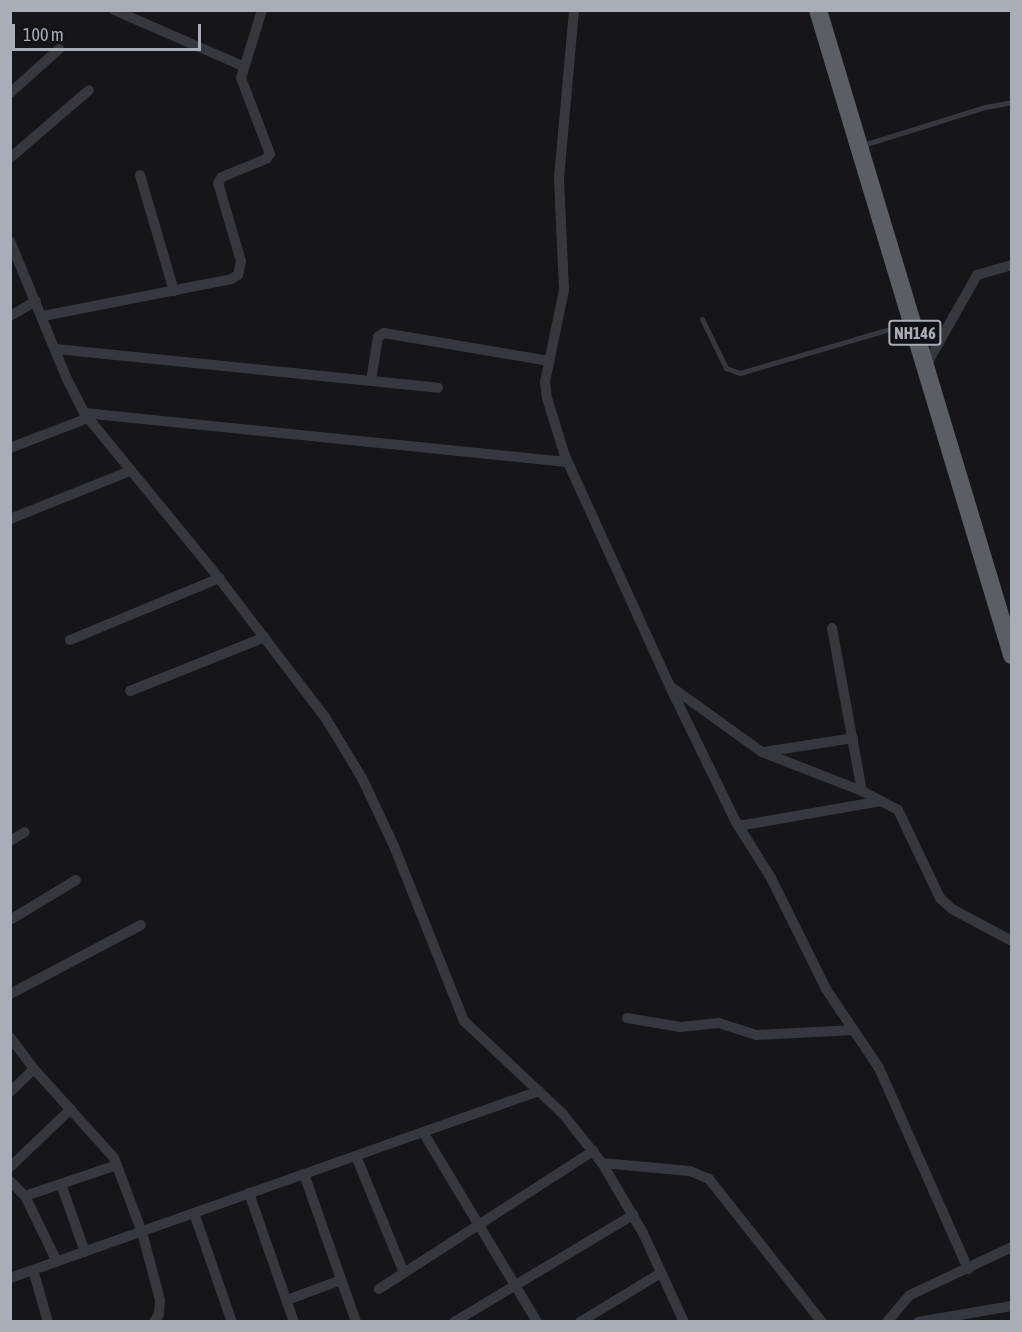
<!DOCTYPE html>
<style>
body{margin:0}
#map{position:relative;width:1022px;height:1332px;overflow:hidden;background:#161618;font-family:"Asap Condensed",sans-serif}
div>[style]{position:absolute}
[style*='--x']{left:calc(var(--x)*1px);top:calc(var(--y)*1px);width:calc(var(--w)*1px);rotate:calc(var(--a)*1deg)}
.service>*{height:5px;margin:-2.5px;padding:0 2.5px;transform-origin:2.5px;border-radius:2.5px;background:#37383d}
.minor>*{height:10px;margin:-5px;padding:0 5px;transform-origin:5px;border-radius:5px;background:#37383d}
.trunk>*{height:18px;margin:-9px;padding:0 9px;transform-origin:9px;border-radius:9px;background:#5b5e65}
span{translate:-50% -50%;white-space:nowrap;text-align:center;line-height:1.15;-webkit-text-stroke:5px #111113;paint-order:stroke}
.shield-label span{padding:2px 4px;background:#111113;border:2px solid;border-radius:4px;-webkit-text-stroke-width:0}
.shield-label{font-size:16px;color:#a8adb8;font-weight:700}
.frame{position:absolute;inset:0;border:12px solid #a8adb8;pointer-events:none}
.scale{position:absolute;left:12px;top:24px;width:189px;height:27px;box-sizing:border-box;border:3px solid #a8adb8;border-top:0;padding-left:8px;font-size:18px;line-height:21px;white-space:nowrap;color:#a8adb8;-webkit-text-stroke:4px #111113;paint-order:stroke}
</style>
<div id="map">
<div class="service">
<div style="--x:863;--y:145;--w:128;--a:-17.3"></div>
<div style="--x:985;--y:107;--w:27;--a:-10"></div>
<div style="--x:702;--y:319;--w:55;--a:63.9"></div>
<div style="--x:726;--y:368;--w:15;--a:20"></div>
<div style="--x:740;--y:373;--w:177;--a:-16.4"></div>
</div>
<div class="minor">
<div style="--x:114;--y:10;--w:141;--a:23.5"></div>
<div style="--x:574;--y:10;--w:170;--a:95.1"></div>
<div style="--x:559;--y:179;--w:111;--a:87.4"></div>
<div style="--x:564;--y:290;--w:94;--a:101.7"></div>
<div style="--x:545;--y:382;--w:16;--a:83"></div>
<div style="--x:547;--y:398;--w:61;--a:72.8"></div>
<div style="--x:565;--y:456;--w:263;--a:65.5"></div>
<div style="--x:674;--y:695;--w:141;--a:64"></div>
<div style="--x:736;--y:822;--w:66;--a:58"></div>
<div style="--x:771;--y:878;--w:124;--a:63.6"></div>
<div style="--x:826;--y:989;--w:95;--a:56.1"></div>
<div style="--x:879;--y:1068;--w:220;--a:66.1"></div>
<div style="--x:10;--y:93;--w:66;--a:-41.9"></div>
<div style="--x:10;--y:158;--w:104;--a:-40.7"></div>
<div style="--x:140;--y:175;--w:121;--a:73.7"></div>
<div style="--x:10;--y:241;--w:149;--a:67.6"></div>
<div style="--x:67;--y:379;--w:38;--a:63"></div>
<div style="--x:84;--y:413;--w:200;--a:50.7"></div>
<div style="--x:211;--y:568;--w:188;--a:52.6"></div>
<div style="--x:325;--y:717;--w:71;--a:58.8"></div>
<div style="--x:362;--y:778;--w:75;--a:64.8"></div>
<div style="--x:394;--y:846;--w:188;--a:68.2"></div>
<div style="--x:464;--y:1021;--w:136;--a:43.2"></div>
<div style="--x:563;--y:1114;--w:63;--a:51.5"></div>
<div style="--x:602;--y:1163;--w:81;--a:59.6"></div>
<div style="--x:643;--y:1233;--w:98;--a:65.3"></div>
<div style="--x:10;--y:316;--w:30;--a:-30"></div>
<div style="--x:43;--y:316;--w:192;--a:-11.1"></div>
<div style="--x:231;--y:279;--w:8;--a:-30"></div>
<div style="--x:238;--y:275;--w:14;--a:-78"></div>
<div style="--x:241;--y:261;--w:81;--a:-106.4"></div>
<div style="--x:218;--y:183;--w:7;--a:-56"></div>
<div style="--x:222;--y:177;--w:48;--a:-22.2"></div>
<div style="--x:266;--y:159;--w:6;--a:-51"></div>
<div style="--x:270;--y:154;--w:81;--a:-110.9"></div>
<div style="--x:241;--y:78;--w:71;--a:-72.8"></div>
<div style="--x:56;--y:349;--w:384;--a:5.8"></div>
<div style="--x:925;--y:367;--w:106;--a:-60.5"></div>
<div style="--x:977;--y:275;--w:36;--a:-16"></div>
<div style="--x:371;--y:381;--w:45;--a:-81"></div>
<div style="--x:378;--y:337;--w:7;--a:-34"></div>
<div style="--x:384;--y:333;--w:168;--a:9.6"></div>
<div style="--x:84;--y:413;--w:485;--a:5.8"></div>
<div style="--x:10;--y:448;--w:84;--a:-21"></div>
<div style="--x:10;--y:519;--w:129;--a:-21.8"></div>
<div style="--x:832;--y:628;--w:166;--a:79.6"></div>
<div style="--x:70;--y:640;--w:162;--a:-22.5"></div>
<div style="--x:670;--y:686;--w:113;--a:35.7"></div>
<div style="--x:762;--y:752;--w:107;--a:21.3"></div>
<div style="--x:862;--y:791;--w:41;--a:27.8"></div>
<div style="--x:898;--y:810;--w:98;--a:64.5"></div>
<div style="--x:940;--y:898;--w:16;--a:43"></div>
<div style="--x:952;--y:909;--w:68;--a:28.1"></div>
<div style="--x:130;--y:691;--w:145;--a:-21.8"></div>
<div style="--x:764;--y:752;--w:90;--a:-8.9"></div>
<div style="--x:738;--y:826;--w:145;--a:-9.9"></div>
<div style="--x:10;--y:841;--w:17;--a:-31"></div>
<div style="--x:10;--y:920;--w:77;--a:-31.2"></div>
<div style="--x:10;--y:994;--w:148;--a:-27.8"></div>
<div style="--x:627;--y:1018;--w:54;--a:9.6"></div>
<div style="--x:680;--y:1027;--w:39;--a:-6"></div>
<div style="--x:719;--y:1023;--w:39;--a:18"></div>
<div style="--x:756;--y:1035;--w:98;--a:-2.9"></div>
<div style="--x:10;--y:1037;--w:40;--a:53"></div>
<div style="--x:34;--y:1069;--w:120;--a:48"></div>
<div style="--x:114;--y:1158;--w:79;--a:69.3"></div>
<div style="--x:142;--y:1232;--w:70;--a:75.2"></div>
<div style="--x:160;--y:1300;--w:14;--a:94"></div>
<div style="--x:159;--y:1314;--w:9;--a:122"></div>
<div style="--x:10;--y:1092;--w:33;--a:-44"></div>
<div style="--x:423;--y:1132;--w:222;--a:59"></div>
<div style="--x:356;--y:1156;--w:126;--a:67.7"></div>
<div style="--x:602;--y:1163;--w:88;--a:5.2"></div>
<div style="--x:690;--y:1171;--w:21;--a:23"></div>
<div style="--x:709;--y:1179;--w:182;--a:51.7"></div>
<div style="--x:10;--y:1167;--w:84;--a:-43.6"></div>
<div style="--x:304;--y:1174;--w:157;--a:70.6"></div>
<div style="--x:10;--y:1181;--w:21;--a:45"></div>
<div style="--x:25;--y:1196;--w:73;--a:64.1"></div>
<div style="--x:61;--y:1184;--w:72;--a:70.6"></div>
<div style="--x:249;--y:1193;--w:137;--a:70.8"></div>
<div style="--x:25;--y:1196;--w:97;--a:-18.6"></div>
<div style="--x:194;--y:1213;--w:115;--a:70.8"></div>
<div style="--x:33;--y:1270;--w:54;--a:73.9"></div>
<div style="--x:10;--y:1278;--w:561;--a:-19.47"></div>
<div style="--x:379;--y:1289;--w:255;--a:-32.8"></div>
<div style="--x:287;--y:1300;--w:58;--a:-20.3"></div>
<div style="--x:454;--y:1322;--w:209;--a:-30.9"></div>
<div style="--x:580;--y:1322;--w:95;--a:-31.2"></div>
<div style="--x:887;--y:1322;--w:35;--a:-50"></div>
<div style="--x:910;--y:1295;--w:113;--a:-25.2"></div>
<div style="--x:918;--y:1322;--w:95;--a:-9.7"></div>
</div>
<div class="trunk">
<div style="--x:818;--y:10;--w:674;--a:73.26"></div>
</div>
<div class="shield-label">
<span style="left:915px;top:333px">NH146</span>
</div>
<div class="frame"></div>
<div class="scale">100 m</div>
</div>
